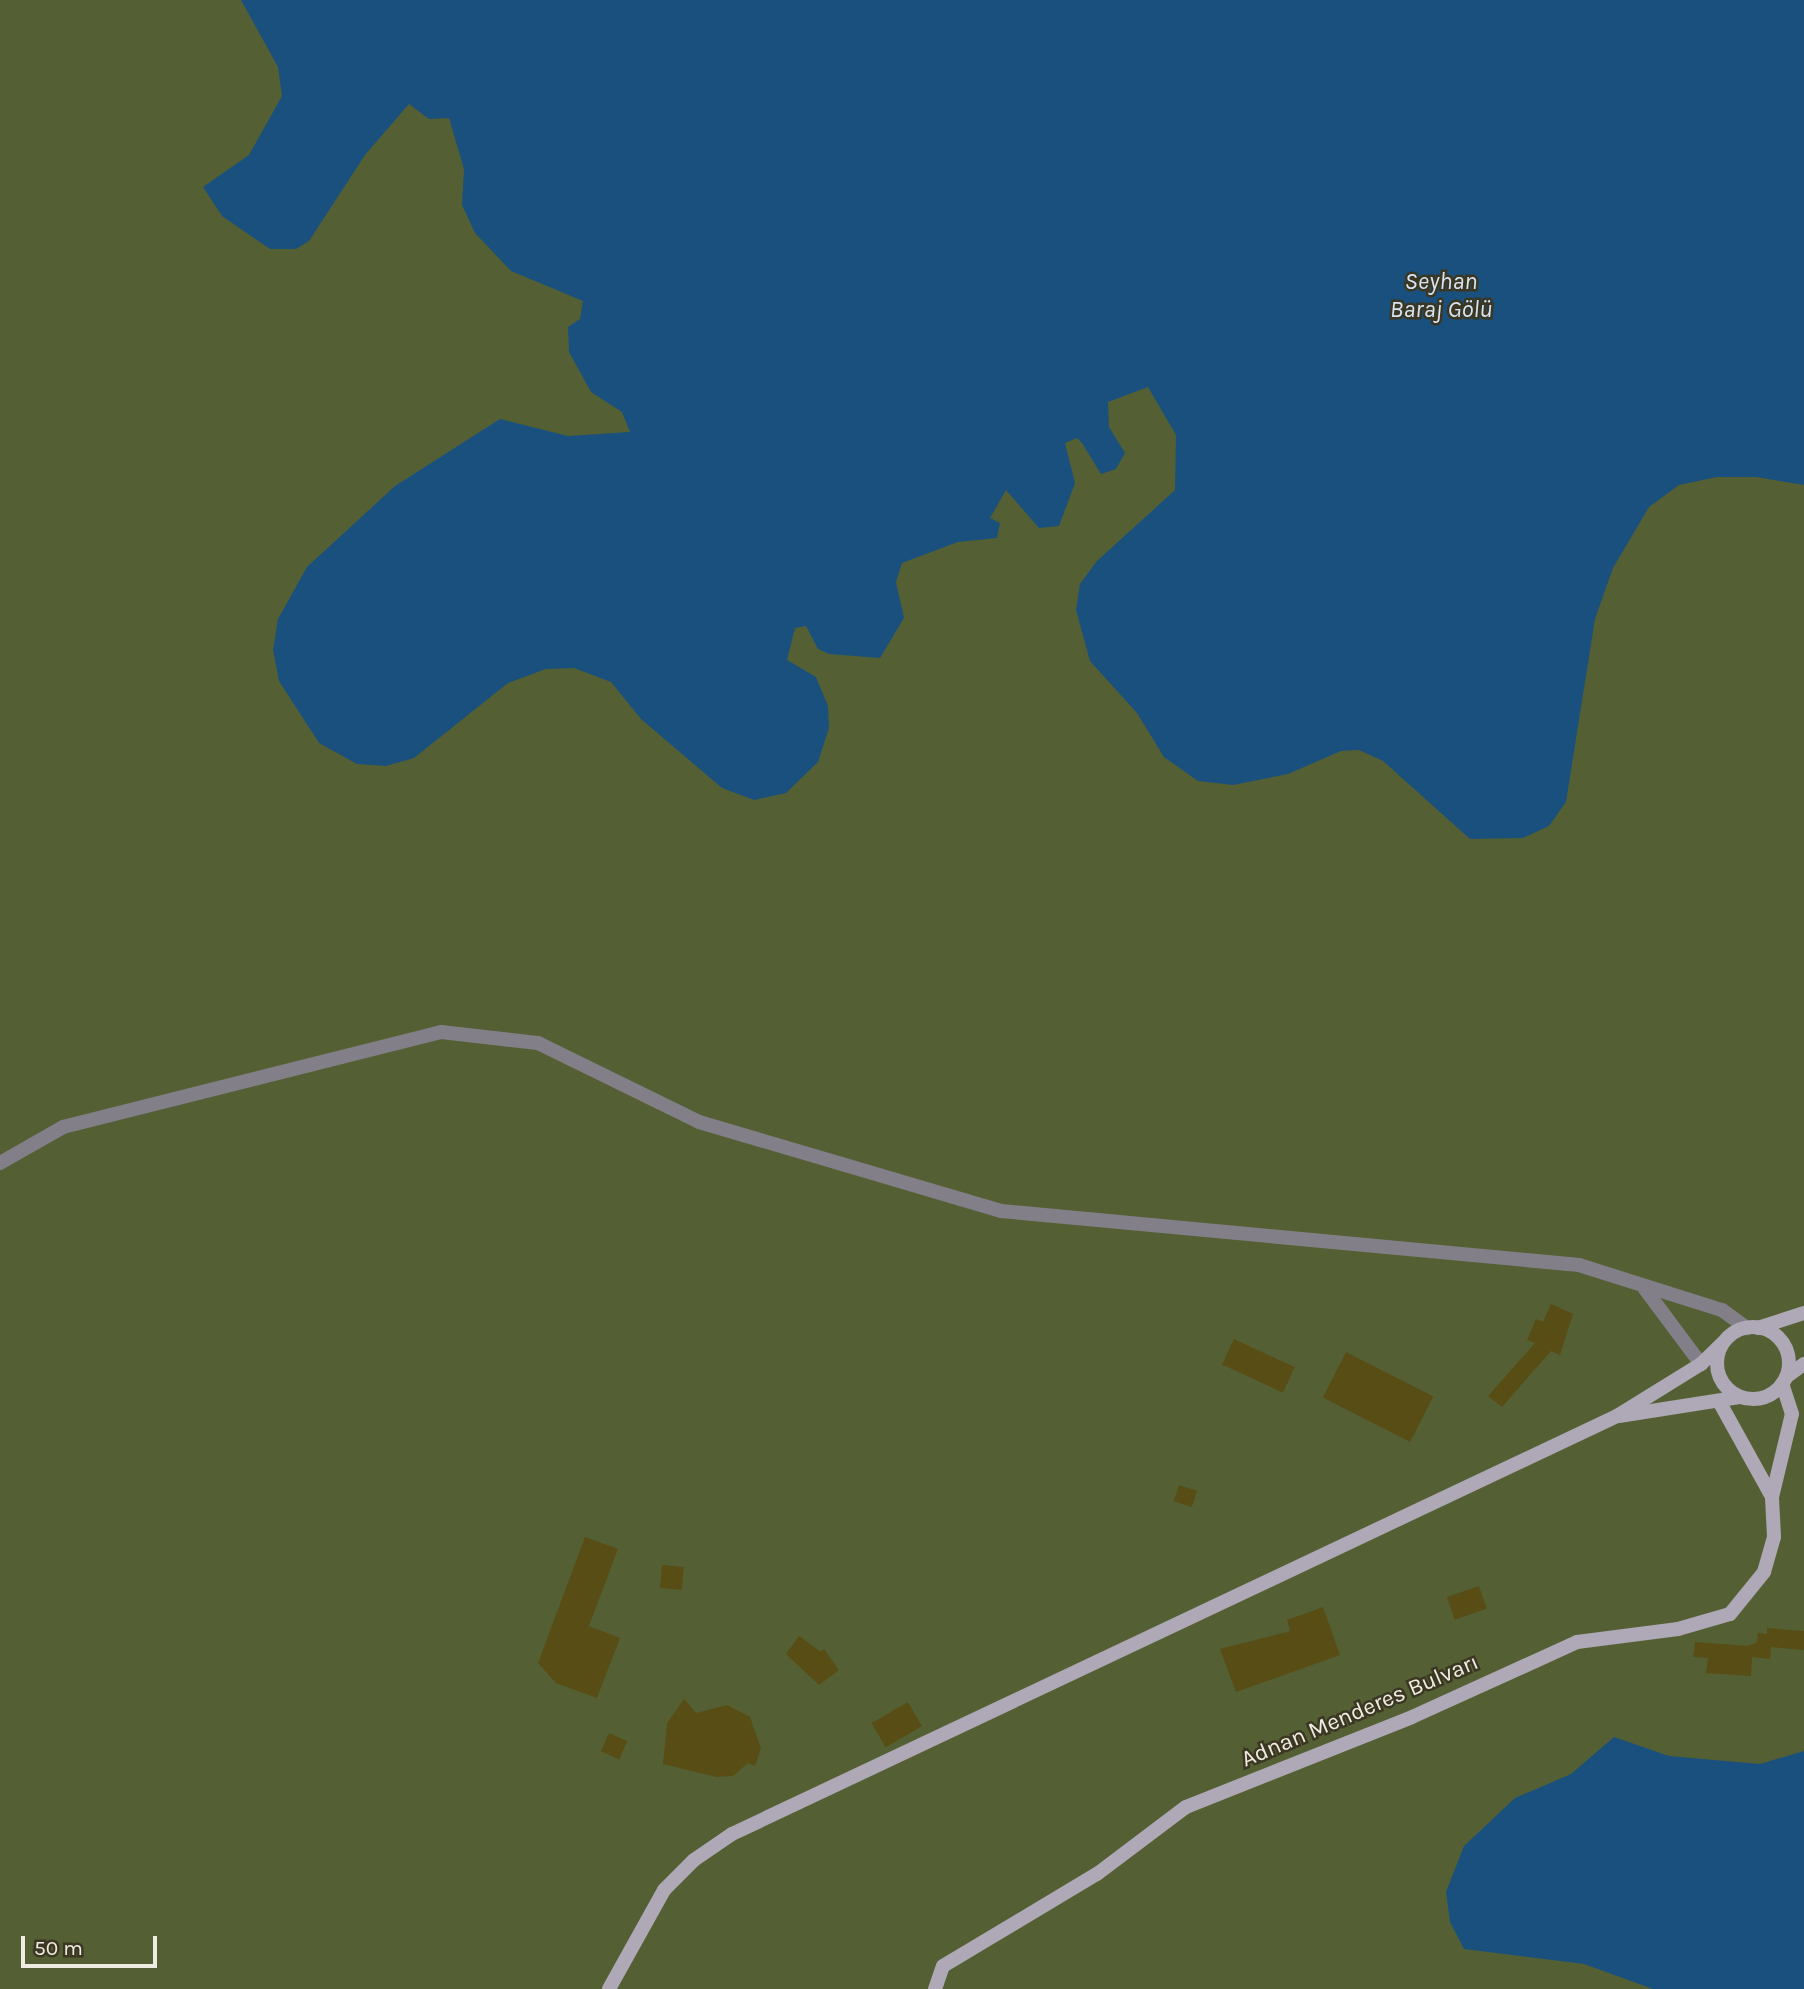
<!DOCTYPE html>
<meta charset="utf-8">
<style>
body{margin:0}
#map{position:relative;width:1804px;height:1989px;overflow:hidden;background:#3b3723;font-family:Karla,sans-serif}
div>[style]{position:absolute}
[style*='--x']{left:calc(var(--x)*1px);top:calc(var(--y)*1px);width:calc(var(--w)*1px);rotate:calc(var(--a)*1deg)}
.green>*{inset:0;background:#546034;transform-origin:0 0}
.water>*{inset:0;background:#19507d}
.building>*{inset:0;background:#574d15;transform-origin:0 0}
.tertiary>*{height:14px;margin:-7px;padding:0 7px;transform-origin:7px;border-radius:7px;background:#837f89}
.secondary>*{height:14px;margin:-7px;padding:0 7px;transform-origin:7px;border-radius:7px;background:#aea8b7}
.secondary>.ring{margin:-7px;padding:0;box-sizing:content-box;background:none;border:14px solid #aea8b7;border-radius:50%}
span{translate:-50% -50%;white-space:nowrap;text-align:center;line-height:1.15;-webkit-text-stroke:5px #3b3723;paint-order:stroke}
.street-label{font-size:23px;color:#efede1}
.water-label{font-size:24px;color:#d6e5f3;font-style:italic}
.scale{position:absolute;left:21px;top:1936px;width:136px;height:32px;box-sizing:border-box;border:4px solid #efede1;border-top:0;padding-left:9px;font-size:21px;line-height:24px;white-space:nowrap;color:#efede1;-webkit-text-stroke:5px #3b3723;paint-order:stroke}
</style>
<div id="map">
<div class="green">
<div style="left:0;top:0;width:1804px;height:1989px"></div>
</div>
<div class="water">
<div style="clip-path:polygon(241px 0,1804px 0,1804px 485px,1756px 477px,1717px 477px,1679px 485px,1649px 507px,1613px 568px,1595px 619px,1566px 802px,1549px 826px,1523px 838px,1470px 839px,1383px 761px,1359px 750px,1341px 751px,1288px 774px,1233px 785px,1198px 781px,1164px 757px,1137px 713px,1090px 661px,1076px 610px,1080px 584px,1097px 561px,1175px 490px,1176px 435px,1148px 387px,1108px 402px,1109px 427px,1125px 453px,1116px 469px,1101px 474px,1082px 443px,1077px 438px,1065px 443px,1075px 483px,1059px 526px,1039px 528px,1006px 490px,990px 518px,1000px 523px,997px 538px,958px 542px,902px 563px,896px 582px,904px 618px,880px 658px,829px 654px,818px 649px,806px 626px,795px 628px,787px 660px,816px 677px,828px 706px,829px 728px,818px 762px,786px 793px,754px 800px,722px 788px,641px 719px,611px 682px,574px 668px,546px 669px,508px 683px,414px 758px,386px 766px,357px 764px,319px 743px,279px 681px,273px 650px,278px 619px,307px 567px,395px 486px,500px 419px,568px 436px,630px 432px,622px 412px,591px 392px,569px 352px,568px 327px,580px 319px,583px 301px,511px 271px,475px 233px,462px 205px,464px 169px,449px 118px,429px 119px,409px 104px,365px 155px,309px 241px,296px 249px,270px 249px,222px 216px,203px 187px,249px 155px,282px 96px,278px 67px)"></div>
<div style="clip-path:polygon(1614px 1737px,1669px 1756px,1760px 1764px,1804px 1751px,1804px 1989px,1653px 1989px,1584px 1964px,1464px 1949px,1450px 1922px,1446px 1892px,1464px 1846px,1515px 1798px,1571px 1774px)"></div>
</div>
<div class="building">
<div style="clip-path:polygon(1551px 1304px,1573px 1314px,1560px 1355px,1551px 1351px,1502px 1407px,1488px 1396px,1535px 1343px,1527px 1340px,1536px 1319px,1543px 1322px)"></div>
<div style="left:1234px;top:1339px;width:67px;height:28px;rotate:25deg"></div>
<div style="left:1346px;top:1352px;width:98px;height:51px;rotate:27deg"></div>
<div style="left:1179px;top:1485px;width:19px;height:17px;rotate:18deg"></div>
<div style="clip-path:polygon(585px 1537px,618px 1549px,589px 1626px,620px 1638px,597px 1698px,556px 1683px,538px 1663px)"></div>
<div style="left:662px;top:1565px;width:22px;height:23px;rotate:5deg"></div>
<div style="left:1479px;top:1586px;width:24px;height:34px;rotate:71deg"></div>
<div style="clip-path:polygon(1323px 1607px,1340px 1655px,1236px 1692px,1220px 1649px,1290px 1631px,1287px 1620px)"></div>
<div style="clip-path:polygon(1767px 1628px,1804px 1631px,1804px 1650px,1771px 1647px,1770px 1659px,1752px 1657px,1751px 1676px,1706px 1673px,1708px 1658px,1693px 1657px,1695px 1642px,1748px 1646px,1757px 1642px,1758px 1633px,1767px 1634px)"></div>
<div style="clip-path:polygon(799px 1636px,821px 1652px,824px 1649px,839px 1670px,819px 1685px,786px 1654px)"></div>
<div style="clip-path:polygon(684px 1699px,696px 1713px,727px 1705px,750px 1717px,761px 1748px,755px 1766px,748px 1763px,733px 1776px,716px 1777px,663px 1764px,667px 1723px)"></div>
<div style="left:908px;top:1702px;width:28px;height:42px;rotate:60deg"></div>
<div style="left:609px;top:1733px;width:20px;height:20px;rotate:24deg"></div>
</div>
<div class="tertiary">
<div style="--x:0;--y:1163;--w:73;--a:-29.7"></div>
<div style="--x:63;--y:1127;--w:390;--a:-14.1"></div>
<div style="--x:441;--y:1032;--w:98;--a:6.5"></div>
<div style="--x:538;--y:1043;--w:179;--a:26.1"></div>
<div style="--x:699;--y:1122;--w:315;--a:16.4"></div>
<div style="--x:1001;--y:1211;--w:581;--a:5.34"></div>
<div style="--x:1579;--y:1265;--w:150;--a:17.5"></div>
<div style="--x:1722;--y:1310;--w:31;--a:36"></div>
<div style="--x:1645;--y:1289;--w:94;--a:53.3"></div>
</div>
<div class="secondary">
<div class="ring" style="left:1717px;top:1327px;width:58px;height:58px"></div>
<div style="--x:1758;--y:1328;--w:48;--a:-18.1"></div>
<div style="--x:1786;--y:1377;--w:22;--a:-36"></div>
<div style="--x:1720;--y:1403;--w:107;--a:61"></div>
<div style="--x:1619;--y:1416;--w:122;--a:-8.9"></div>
<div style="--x:609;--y:1989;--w:113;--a:-60.9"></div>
<div style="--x:664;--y:1890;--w:42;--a:-45"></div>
<div style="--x:694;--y:1860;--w:46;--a:-34.4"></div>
<div style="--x:732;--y:1834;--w:979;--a:-25.28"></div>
<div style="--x:1617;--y:1416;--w:99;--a:-31.8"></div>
<div style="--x:1701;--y:1364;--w:30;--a:-44"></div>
<div style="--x:935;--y:1989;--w:24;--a:-71"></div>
<div style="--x:943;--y:1966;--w:179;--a:-30.9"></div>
<div style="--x:1097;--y:1874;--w:111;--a:-37"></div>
<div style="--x:1186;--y:1807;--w:243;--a:-21.7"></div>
<div style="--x:1412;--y:1717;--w:181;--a:-24.4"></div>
<div style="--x:1577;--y:1642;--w:102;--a:-7.3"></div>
<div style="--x:1678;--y:1629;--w:54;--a:-16.1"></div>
<div style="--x:1730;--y:1614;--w:54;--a:-51"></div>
<div style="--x:1764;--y:1572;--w:36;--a:-74"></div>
<div style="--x:1774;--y:1537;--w:40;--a:-92.9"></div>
<div style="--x:1772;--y:1497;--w:85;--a:-76.5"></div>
<div style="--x:1792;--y:1414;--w:32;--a:-108"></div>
</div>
<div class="street-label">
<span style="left:1360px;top:1711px;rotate:-23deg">Adnan Menderes Bulvarı</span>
</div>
<div class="water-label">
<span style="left:1441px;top:296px">Seyhan<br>Baraj Gölü</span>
</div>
<div class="scale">50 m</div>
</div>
